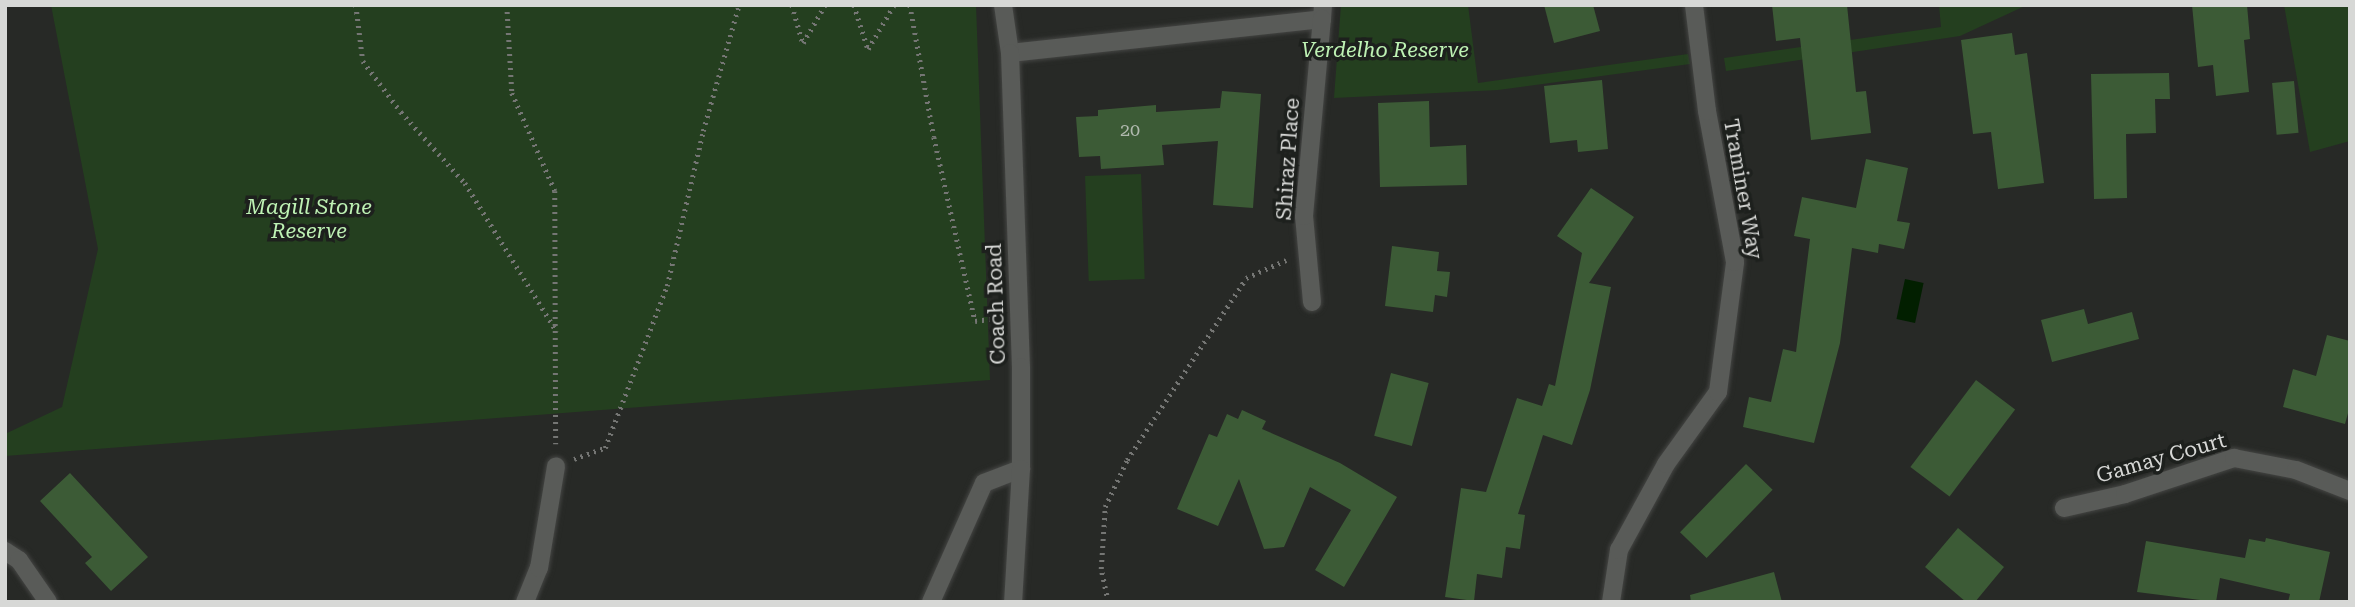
<!DOCTYPE html>
<style>
body{margin:0}
#map{position:relative;width:2355px;height:607px;overflow:hidden;background:#272926;font-family:"Roboto Serif",serif}
div>[style]{position:absolute}
[style*='--x']{left:calc(var(--x)*1px);top:calc(var(--y)*1px);width:calc(var(--w)*1px);rotate:calc(var(--a)*1deg)}
.green>*{inset:0;background:#243f1f;transform-origin:0 0}
.water>*{inset:0;background:#021f00;transform-origin:0 0}
.building>*{inset:0;background:#3c5b36;transform-origin:0 0}
.path>*{height:4.5px;margin-top:-2.25px;transform-origin:0;background:repeating-linear-gradient(90deg,#757674 0 2px,transparent 0 7px)}
.roads{filter:drop-shadow(0 0 2px #444543) drop-shadow(0 0 2px #444543)}
.minor>*{height:18px;margin:-9px;padding:0 9px;transform-origin:9px;border-radius:9px;background:#595b58}
.tertiary>*{height:18px;margin:-9px;padding:0 9px;transform-origin:9px;border-radius:9px;background:#595b58}
span{translate:-50% -50%;white-space:nowrap;text-align:center;line-height:1.15;-webkit-text-stroke:7px #1d201d;paint-order:stroke}
.number-label{font-size:18px;color:#b0b9ae}
.number-label span{-webkit-text-stroke-width:0}
.park-label{font-size:21px;color:#bef2b4;font-style:italic}
.street-label{font-size:21px;color:#d7d8d6}
.frame{position:absolute;inset:0;border:7px solid #d7d8d6;pointer-events:none}
</style>
<div id="map">
<div class="green">
<div style="clip-path:polygon(51px 5px,976px 5px,990px 380px,5px 456px,5px 434px,62px 407px,98px 249px)"></div>
<div style="clip-path:polygon(1341px 5px,1468px 5px,1478px 83px,1688px 54px,1690px 64px,1498px 90px,1334px 98px)"></div>
<div style="clip-path:polygon(1939px 5px,2027px 5px,1960px 36px,1726px 71px,1724px 58px,1941px 27px)"></div>
<div style="clip-path:polygon(2284px 5px,2350px 5px,2350px 141px,2310px 152px)"></div>
<div style="left:1141px;top:174px;width:105px;height:56px;rotate:88deg"></div>
</div>
<div class="water">
<div style="left:1905px;top:279px;width:19px;height:41px;rotate:12deg"></div>
</div>
<div class="building">
<div style="clip-path:polygon(1544px 5px,1593px 5px,1600px 31px,1554px 43px)"></div>
<div style="clip-path:polygon(1772px 5px,1847px 5px,1856px 92px,1866px 91px,1871px 133px,1811px 140px,1800px 38px,1776px 41px)"></div>
<div style="clip-path:polygon(2192px 5px,2247px 5px,2250px 39px,2244px 40px,2249px 92px,2216px 96px,2213px 65px,2198px 67px)"></div>
<div style="clip-path:polygon(2012px 33px,2015px 55px,2027px 53px,2044px 183px,1998px 189px,1991px 132px,1973px 134px,1961px 40px)"></div>
<div style="clip-path:polygon(2169px 73px,2170px 99px,2155px 99px,2156px 133px,2126px 134px,2127px 198px,2094px 199px,2091px 74px)"></div>
<div style="clip-path:polygon(1602px 80px,1608px 149px,1578px 152px,1577px 140px,1550px 143px,1544px 86px)"></div>
<div style="left:2294px;top:81px;width:52px;height:22px;rotate:85deg"></div>
<div style="clip-path:polygon(1222px 91px,1261px 94px,1253px 208px,1213px 205px,1218px 141px,1162px 145px,1164px 165px,1101px 169px,1100px 156px,1079px 157px,1076px 117px,1098px 116px,1098px 110px,1156px 105px,1156px 112px,1220px 108px)"></div>
<div style="clip-path:polygon(1429px 101px,1430px 147px,1466px 145px,1467px 185px,1380px 187px,1378px 103px)"></div>
<div style="clip-path:polygon(1866px 159px,1908px 168px,1897px 221px,1910px 223px,1904px 249px,1879px 244px,1878px 253px,1852px 248px,1840px 343px,1814px 443px,1743px 427px,1749px 397px,1771px 402px,1783px 349px,1796px 352px,1810px 239px,1794px 236px,1802px 197px,1856px 208px)"></div>
<div style="clip-path:polygon(1591px 188px,1634px 217px,1589px 283px,1611px 287px,1590px 390px,1572px 445px,1543px 435px,1518px 514px,1525px 515px,1520px 549px,1506px 547px,1502px 578px,1477px 574px,1474px 601px,1445px 597px,1461px 488px,1486px 492px,1517px 398px,1542px 406px,1549px 384px,1555px 386px,1582px 253px,1557px 236px)"></div>
<div style="clip-path:polygon(1392px 246px,1439px 252px,1437px 271px,1450px 272px,1447px 297px,1435px 295px,1433px 312px,1385px 306px)"></div>
<div style="clip-path:polygon(2084px 309px,2088px 324px,2132px 312px,2139px 339px,2052px 362px,2041px 320px)"></div>
<div style="clip-path:polygon(2327px 335px,2350px 341px,2350px 406px,2345px 424px,2283px 407px,2293px 369px,2316px 376px)"></div>
<div style="left:1391px;top:373px;width:39px;height:65px;rotate:15deg"></div>
<div style="left:1976px;top:380px;width:49px;height:109px;rotate:37deg"></div>
<div style="clip-path:polygon(1242px 410px,1266px 421px,1262px 429px,1340px 463px,1397px 497px,1344px 587px,1315px 570px,1351px 510px,1310px 487px,1284px 547px,1264px 549px,1239px 479px,1218px 526px,1177px 509px,1209px 434px,1217px 437px,1227px 414px,1238px 419px)"></div>
<div style="left:1746px;top:464px;width:37px;height:95px;rotate:44deg"></div>
<div style="clip-path:polygon(70px 473px,148px 557px,111px 591px,85px 563px,92px 557px,40px 501px)"></div>
<div style="clip-path:polygon(1958px 528px,2004px 567px,1975px 602px,1966px 602px,1925px 567px)"></div>
<div style="clip-path:polygon(2266px 538px,2330px 552px,2319px 602px,2288px 602px,2290px 594px,2220px 578px,2216px 602px,2137px 592px,2146px 541px,2245px 558px,2249px 539px,2265px 542px)"></div>
<div style="clip-path:polygon(1774px 572px,1782px 602px,1691px 602px,1690px 595px)"></div>
</div>
<div class="path">
<div style="--x:356;--y:5;--w:56;--a:82.9"></div>
<div style="--x:363;--y:61;--w:64;--a:53.3"></div>
<div style="--x:401;--y:112;--w:96;--a:48"></div>
<div style="--x:465;--y:183;--w:175;--a:58.3"></div>
<div style="--x:507;--y:5;--w:88;--a:86.7"></div>
<div style="--x:512;--y:93;--w:107;--a:66.3"></div>
<div style="--x:555;--y:191;--w:253;--a:89.8"></div>
<div style="--x:792;--y:5;--w:40;--a:74"></div>
<div style="--x:803;--y:43;--w:44;--a:-59.9"></div>
<div style="--x:854;--y:5;--w:46;--a:72.3"></div>
<div style="--x:868;--y:49;--w:51;--a:-59.4"></div>
<div style="--x:910;--y:5;--w:134;--a:79.7"></div>
<div style="--x:934;--y:137;--w:189;--a:77.4"></div>
<div style="--x:975;--y:321;--w:22;--a:-8"></div>
<div style="--x:574;--y:459;--w:33;--a:-20"></div>
<div style="--x:605;--y:448;--w:173;--a:-69.1"></div>
<div style="--x:667;--y:286;--w:159;--a:-76.9"></div>
<div style="--x:703;--y:131;--w:131;--a:-74.1"></div>
<div style="--x:1108;--y:602;--w:34;--a:-102"></div>
<div style="--x:1101;--y:569;--w:62;--a:-86.3"></div>
<div style="--x:1105;--y:507;--w:52;--a:-64.9"></div>
<div style="--x:1127;--y:460;--w:217;--a:-56.8"></div>
<div style="--x:1246;--y:278;--w:44;--a:-24.2"></div>
</div>
<div class="roads">
<div class="minor">
<div style="--x:1010;--y:53;--w:314;--a:-6.2"></div>
<div style="--x:1322;--y:19;--w:14;--a:-86"></div>
<div style="--x:1312;--y:302;--w:86;--a:-95.3"></div>
<div style="--x:1304;--y:216;--w:198;--a:-84.8"></div>
<div style="--x:2064;--y:508;--w:63;--a:-12.9"></div>
<div style="--x:2125;--y:494;--w:115;--a:-18.3"></div>
<div style="--x:2234;--y:458;--w:63;--a:11"></div>
<div style="--x:2296;--y:470;--w:58;--a:21.3"></div>
<div style="--x:5;--y:551;--w:17;--a:33"></div>
<div style="--x:19;--y:560;--w:51;--a:55.4"></div>
<div style="--x:525;--y:602;--w:37;--a:-68"></div>
<div style="--x:539;--y:568;--w:103;--a:-80.5"></div>
<div style="--x:931;--y:602;--w:130;--a:-66"></div>
<div style="--x:984;--y:483;--w:40;--a:-21"></div>
<div style="--x:1611;--y:602;--w:53;--a:-81.3"></div>
<div style="--x:1619;--y:550;--w:98;--a:-61.3"></div>
<div style="--x:1666;--y:464;--w:89;--a:-54.2"></div>
<div style="--x:1718;--y:392;--w:131;--a:-82.5"></div>
<div style="--x:1735;--y:262;--w:154;--a:-100.5"></div>
<div style="--x:1707;--y:111;--w:107;--a:-97"></div>
</div>
<div class="tertiary">
<div style="--x:1003;--y:5;--w:49;--a:81.7"></div>
<div style="--x:1010;--y:53;--w:314;--a:88"></div>
<div style="--x:1021;--y:367;--w:102;--a:90"></div>
<div style="--x:1021;--y:469;--w:133;--a:93.4"></div>
</div>
</div>
<div class="number-label">
<span style="left:1130px;top:130px">20</span>
</div>
<div class="park-label">
<span style="left:1385px;top:50px">Verdelho Reserve</span>
<span style="left:309px;top:219px">Magill Stone<br>Reserve</span>
</div>
<div class="street-label">
<span style="left:1288px;top:159px;rotate:-86deg">Shiraz Place</span>
<span style="left:1743px;top:189px;rotate:80deg">Traminer Way</span>
<span style="left:996px;top:304px;rotate:-92deg">Coach Road</span>
<span style="left:2161px;top:458px;rotate:-16deg">Gamay Court</span>
</div>
<div class="frame"></div>
</div>
